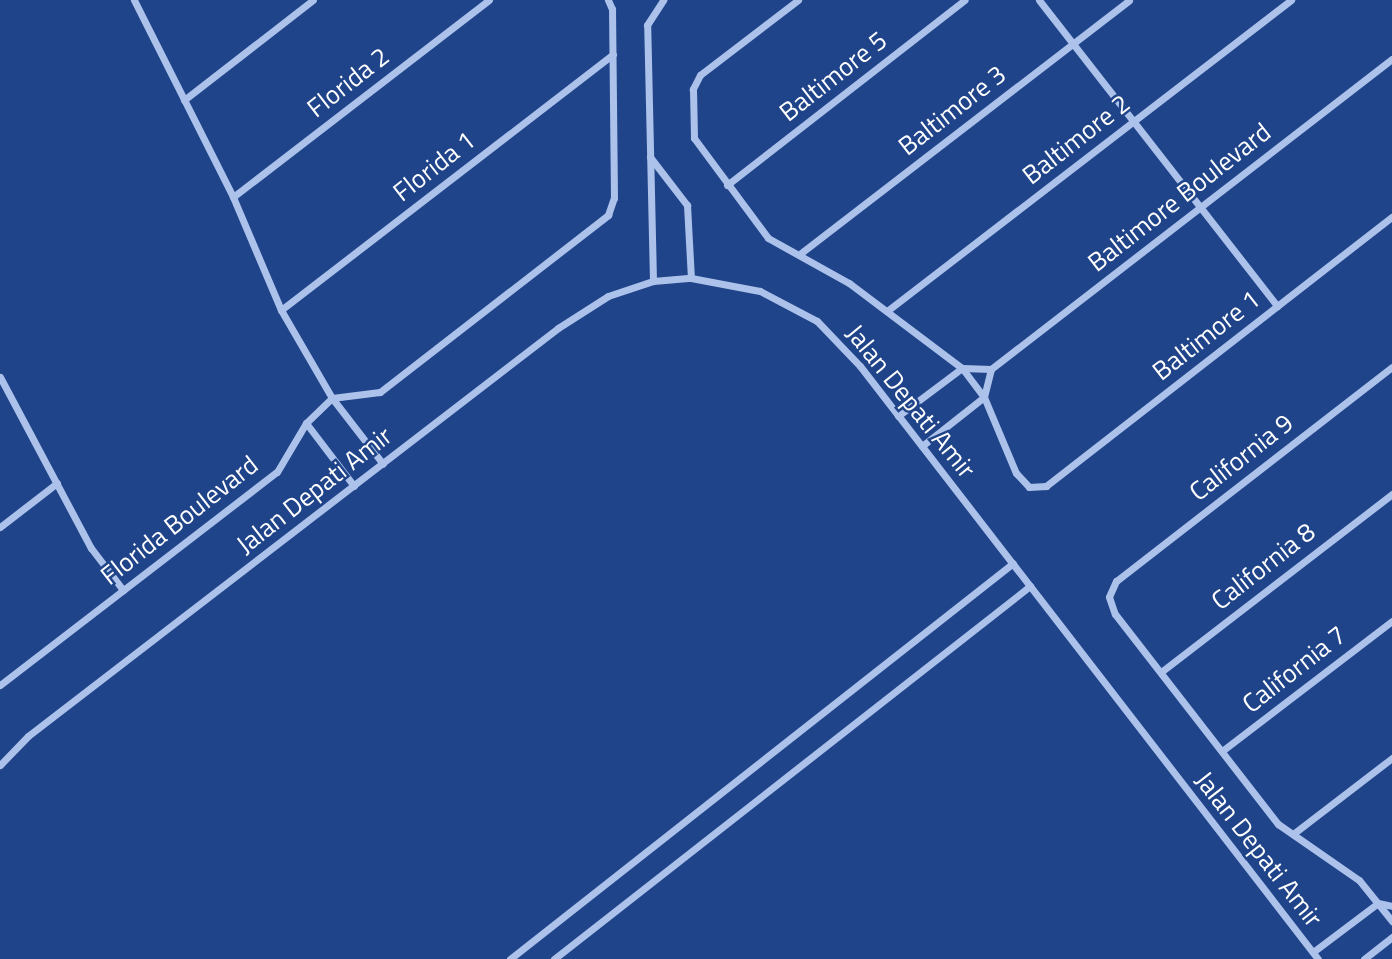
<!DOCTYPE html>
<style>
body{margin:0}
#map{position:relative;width:1392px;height:959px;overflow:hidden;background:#204489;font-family:"Titillium Web",sans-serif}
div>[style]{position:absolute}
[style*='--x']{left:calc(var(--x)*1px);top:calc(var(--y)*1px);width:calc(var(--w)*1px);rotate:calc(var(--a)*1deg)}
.street>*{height:7px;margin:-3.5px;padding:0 3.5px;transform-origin:3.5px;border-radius:3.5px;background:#acc2eb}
span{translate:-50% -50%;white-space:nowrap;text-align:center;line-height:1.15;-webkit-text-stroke:5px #204489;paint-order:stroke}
.street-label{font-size:26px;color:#fff}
</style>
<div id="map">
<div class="street">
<div style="--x:134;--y:0;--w:220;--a:63.3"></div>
<div style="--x:233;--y:197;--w:123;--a:67"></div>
<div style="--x:281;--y:310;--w:102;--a:59.9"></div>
<div style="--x:332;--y:398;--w:83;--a:52.3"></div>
<div style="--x:798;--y:0;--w:123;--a:142.6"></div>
<div style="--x:700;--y:75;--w:16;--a:117"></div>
<div style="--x:693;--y:89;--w:49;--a:88.8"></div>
<div style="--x:694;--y:138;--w:124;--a:53.5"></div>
<div style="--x:768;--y:238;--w:93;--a:29.1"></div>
<div style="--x:849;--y:283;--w:141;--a:37"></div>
<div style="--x:962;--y:368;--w:36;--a:53"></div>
<div style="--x:984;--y:397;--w:82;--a:67.2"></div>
<div style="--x:1016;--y:473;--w:19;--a:47"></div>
<div style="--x:1029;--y:487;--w:17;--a:-3"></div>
<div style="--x:1046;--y:486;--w:438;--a:-37.9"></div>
<div style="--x:1039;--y:0;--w:388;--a:52.1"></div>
<div style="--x:184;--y:100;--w:163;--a:-37.8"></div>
<div style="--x:650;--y:157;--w:61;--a:52.4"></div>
<div style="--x:687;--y:205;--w:73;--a:86.9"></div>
<div style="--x:727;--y:185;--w:301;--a:-37.9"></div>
<div style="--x:233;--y:197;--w:323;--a:-37.6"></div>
<div style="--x:801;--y:253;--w:414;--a:-37.6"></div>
<div style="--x:653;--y:281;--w:256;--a:-91.3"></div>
<div style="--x:647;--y:25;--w:30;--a:-57"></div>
<div style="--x:281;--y:310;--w:419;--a:-37.6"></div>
<div style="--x:887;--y:311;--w:510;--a:-37.59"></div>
<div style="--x:1392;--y:367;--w:349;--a:142.2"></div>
<div style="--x:1116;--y:581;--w:17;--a:114"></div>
<div style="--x:1109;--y:597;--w:18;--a:71"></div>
<div style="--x:1115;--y:614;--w:266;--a:52.2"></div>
<div style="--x:1278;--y:824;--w:98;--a:34.7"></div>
<div style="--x:1359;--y:880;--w:53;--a:51.2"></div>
<div style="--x:991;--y:369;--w:507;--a:-37.71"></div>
<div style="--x:0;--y:377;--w:194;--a:62"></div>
<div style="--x:91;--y:548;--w:53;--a:52.7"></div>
<div style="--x:898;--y:416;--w:80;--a:-36.9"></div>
<div style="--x:962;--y:368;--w:29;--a:2"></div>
<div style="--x:306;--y:423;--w:79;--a:52.7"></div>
<div style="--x:922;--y:446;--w:79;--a:-38.3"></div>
<div style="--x:984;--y:397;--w:29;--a:-76"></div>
<div style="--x:0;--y:527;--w:72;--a:-37.7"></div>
<div style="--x:1161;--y:672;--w:292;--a:-37.6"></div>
<div style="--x:0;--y:685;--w:349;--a:-37.6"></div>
<div style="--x:277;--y:472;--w:57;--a:-59.4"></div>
<div style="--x:306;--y:423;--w:36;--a:-44"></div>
<div style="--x:332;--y:398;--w:48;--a:-7.1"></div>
<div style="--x:380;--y:392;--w:289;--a:-37.8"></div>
<div style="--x:608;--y:215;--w:18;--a:-71"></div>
<div style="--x:614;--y:198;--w:189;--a:-90.6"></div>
<div style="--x:612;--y:9;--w:10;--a:-114"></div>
<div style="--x:1222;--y:751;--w:214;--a:-37.4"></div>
<div style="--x:0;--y:765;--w:40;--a:-46"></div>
<div style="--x:28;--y:736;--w:669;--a:-37.59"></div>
<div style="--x:558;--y:328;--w:59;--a:-32.6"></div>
<div style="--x:608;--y:296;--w:47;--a:-18.4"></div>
<div style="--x:653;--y:281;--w:38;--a:-5"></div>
<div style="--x:691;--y:278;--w:70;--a:10.7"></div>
<div style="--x:760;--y:291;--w:64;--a:27.8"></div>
<div style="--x:817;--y:321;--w:62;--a:46.3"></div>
<div style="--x:860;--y:366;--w:749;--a:52.32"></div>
<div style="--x:1293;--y:834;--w:125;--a:-37.5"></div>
<div style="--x:1313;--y:952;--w:81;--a:-37"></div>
<div style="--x:1378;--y:903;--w:14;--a:12"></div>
<div style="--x:510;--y:959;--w:640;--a:-38.21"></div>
<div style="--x:554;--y:959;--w:605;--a:-38.08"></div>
<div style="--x:1364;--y:959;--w:36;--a:-38"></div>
</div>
<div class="street-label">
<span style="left:833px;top:76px;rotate:-38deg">Baltimore 5</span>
<span style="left:348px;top:82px;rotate:-38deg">Florida 2</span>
<span style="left:952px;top:110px;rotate:-38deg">Baltimore 3</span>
<span style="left:1076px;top:139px;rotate:-38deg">Baltimore 2</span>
<span style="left:434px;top:166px;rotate:-38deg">Florida 1</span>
<span style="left:1179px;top:197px;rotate:-38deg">Baltimore Boulevard</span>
<span style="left:1206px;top:335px;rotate:-38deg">Baltimore 1</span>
<span style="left:911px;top:401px;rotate:51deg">Jalan Depati Amir</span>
<span style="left:1241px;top:457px;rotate:-38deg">California 9</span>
<span style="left:314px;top:490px;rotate:-38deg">Jalan Depati Amir</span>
<span style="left:179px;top:520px;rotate:-38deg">Florida Boulevard</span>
<span style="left:1263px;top:566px;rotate:-38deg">California 8</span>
<span style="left:1294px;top:669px;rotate:-38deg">California 7</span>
<span style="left:1259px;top:849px;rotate:52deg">Jalan Depati Amir</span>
</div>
</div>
